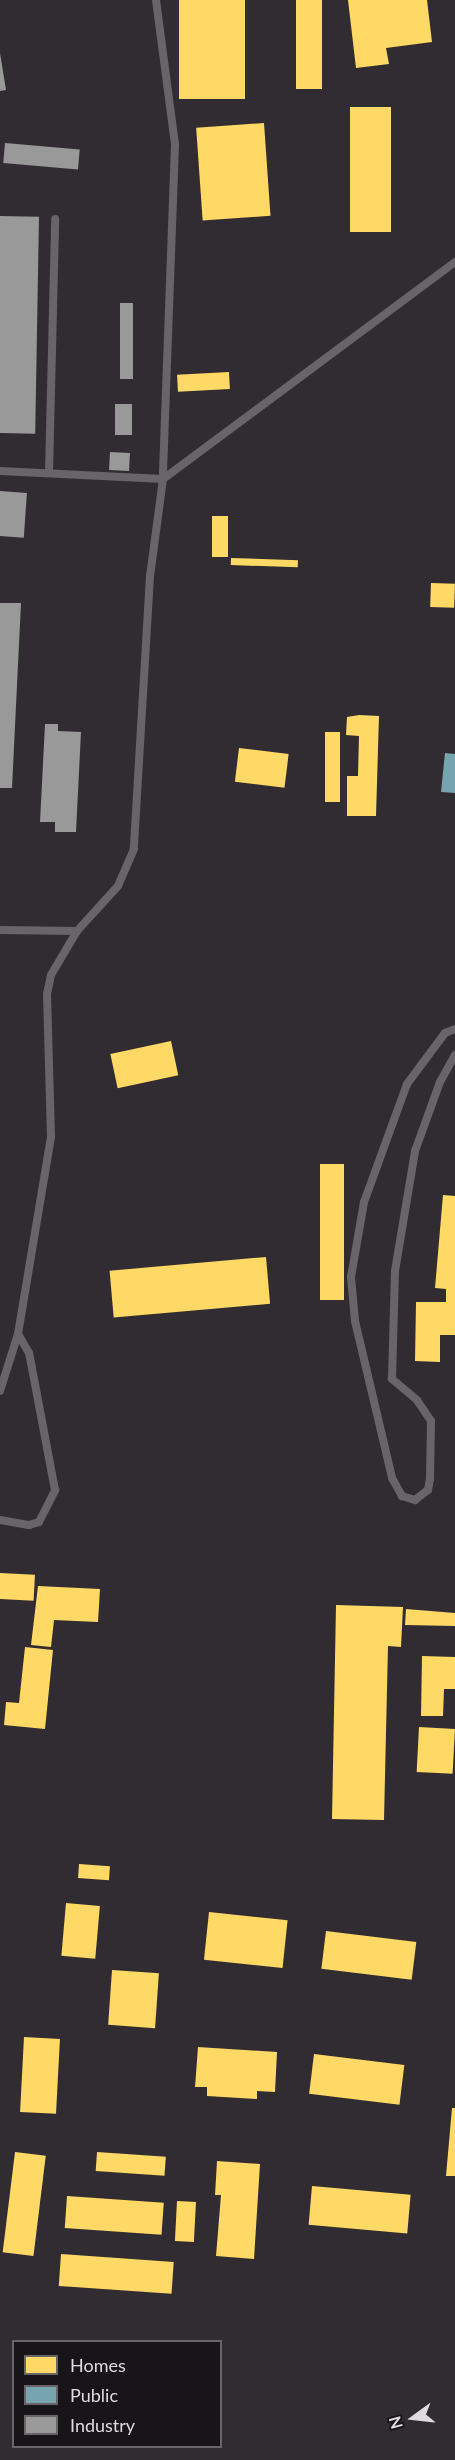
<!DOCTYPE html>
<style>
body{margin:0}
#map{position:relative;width:455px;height:2460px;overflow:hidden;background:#312c31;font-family:Lato,sans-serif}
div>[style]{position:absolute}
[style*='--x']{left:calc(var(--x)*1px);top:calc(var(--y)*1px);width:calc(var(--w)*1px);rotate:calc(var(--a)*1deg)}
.homes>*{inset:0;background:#ffd966;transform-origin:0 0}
.public>*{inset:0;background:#76a5af}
.industry>*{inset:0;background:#999;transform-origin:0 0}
.lane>*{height:8px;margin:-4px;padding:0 4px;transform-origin:4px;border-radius:4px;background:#676567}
span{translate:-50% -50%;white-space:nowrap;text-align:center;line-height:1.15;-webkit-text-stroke:6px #181518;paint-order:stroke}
.legend{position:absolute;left:12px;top:2340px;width:210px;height:108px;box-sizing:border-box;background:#181518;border:2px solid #686468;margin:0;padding:8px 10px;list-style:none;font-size:18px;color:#dfdbdf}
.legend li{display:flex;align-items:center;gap:12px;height:30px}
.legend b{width:30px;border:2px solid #686468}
.north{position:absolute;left:383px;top:2388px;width:60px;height:60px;-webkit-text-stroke:4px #181518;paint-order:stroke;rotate:255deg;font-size:16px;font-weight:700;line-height:24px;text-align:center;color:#dfdbdf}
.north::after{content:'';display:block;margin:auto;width:21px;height:27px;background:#dfdbdf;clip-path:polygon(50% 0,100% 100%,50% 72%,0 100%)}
</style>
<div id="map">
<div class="homes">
<div style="left:179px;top:0;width:66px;height:99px"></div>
<div style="left:296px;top:0;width:26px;height:89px"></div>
<div style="clip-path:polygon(348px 0,427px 0,432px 42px,386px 48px,389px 64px,356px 68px)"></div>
<div style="left:350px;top:107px;width:41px;height:125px"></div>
<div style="left:264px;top:123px;width:93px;height:68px;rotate:86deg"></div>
<div style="left:229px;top:372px;width:17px;height:52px;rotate:87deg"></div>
<div style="left:228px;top:516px;width:41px;height:16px;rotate:90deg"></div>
<div style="left:231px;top:558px;width:67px;height:7px;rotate:2deg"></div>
<div style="left:431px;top:583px;width:24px;height:24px;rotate:2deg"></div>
<div style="clip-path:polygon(359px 715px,379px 716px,376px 816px,347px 816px,347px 776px,358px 776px,359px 736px,346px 735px,347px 717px)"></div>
<div style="left:325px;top:732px;width:15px;height:70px"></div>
<div style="left:239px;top:748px;width:50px;height:34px;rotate:7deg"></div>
<div style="left:171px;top:1041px;width:35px;height:62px;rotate:78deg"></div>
<div style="left:320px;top:1164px;width:24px;height:136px"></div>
<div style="clip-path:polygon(443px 1195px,455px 1196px,455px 1335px,440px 1335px,440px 1362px,415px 1361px,416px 1302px,446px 1302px,446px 1289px,435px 1288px)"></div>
<div style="left:266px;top:1257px;width:47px;height:157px;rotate:85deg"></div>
<div style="left:0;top:1573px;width:35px;height:26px;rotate:3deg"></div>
<div style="clip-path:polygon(38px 1586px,100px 1589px,98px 1622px,54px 1620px,51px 1647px,31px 1645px)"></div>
<div style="clip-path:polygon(336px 1605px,403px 1607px,401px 1647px,388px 1646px,384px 1820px,332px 1819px)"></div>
<div style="clip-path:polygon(406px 1609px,455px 1613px,455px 1626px,405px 1625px)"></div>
<div style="clip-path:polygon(25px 1647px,53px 1650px,45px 1729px,4px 1725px,6px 1702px,19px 1703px)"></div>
<div style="clip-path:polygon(422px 1656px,455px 1657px,455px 1689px,444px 1689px,443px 1716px,421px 1716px)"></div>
<div style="left:419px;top:1727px;width:36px;height:45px;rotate:3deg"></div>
<div style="left:79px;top:1864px;width:31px;height:14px;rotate:4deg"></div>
<div style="left:66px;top:1903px;width:34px;height:53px;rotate:5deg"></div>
<div style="left:209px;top:1912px;width:79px;height:48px;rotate:6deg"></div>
<div style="left:326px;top:1931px;width:91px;height:38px;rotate:7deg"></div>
<div style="left:112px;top:1970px;width:47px;height:55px;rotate:4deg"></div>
<div style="left:24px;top:2037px;width:36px;height:75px;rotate:3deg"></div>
<div style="clip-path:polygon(198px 2047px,277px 2052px,275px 2092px,257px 2091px,257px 2099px,207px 2096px,207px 2087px,195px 2087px)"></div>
<div style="left:314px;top:2054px;width:91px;height:40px;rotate:7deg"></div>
<div style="clip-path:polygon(452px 2108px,455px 2108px,455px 2176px,446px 2176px)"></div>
<div style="left:15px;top:2152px;width:31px;height:101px;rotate:7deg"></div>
<div style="left:97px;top:2152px;width:69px;height:19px;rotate:4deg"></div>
<div style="clip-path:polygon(217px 2161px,260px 2164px,254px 2259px,216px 2256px,221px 2195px,215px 2195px)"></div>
<div style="left:312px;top:2186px;width:99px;height:39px;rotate:5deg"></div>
<div style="left:67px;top:2196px;width:97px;height:32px;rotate:4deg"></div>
<div style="left:177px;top:2201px;width:19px;height:40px;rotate:3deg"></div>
<div style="left:61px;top:2254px;width:113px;height:32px;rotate:4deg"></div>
</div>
<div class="public">
<div style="clip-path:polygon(445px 753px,455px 754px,455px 793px,441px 792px)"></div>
</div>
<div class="industry">
<div style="clip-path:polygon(0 53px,6px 90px,0 91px)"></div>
<div style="left:5px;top:143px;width:75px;height:20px;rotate:5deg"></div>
<div style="left:0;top:216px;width:39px;height:217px;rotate:1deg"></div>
<div style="left:120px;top:303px;width:13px;height:76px"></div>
<div style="left:115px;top:404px;width:17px;height:31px"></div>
<div style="left:110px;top:452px;width:20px;height:18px;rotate:3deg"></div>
<div style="left:0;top:491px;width:27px;height:45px;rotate:4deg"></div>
<div style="clip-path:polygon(0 603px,21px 603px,12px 788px,0 788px)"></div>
<div style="clip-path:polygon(45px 724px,58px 724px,58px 731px,81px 732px,76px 832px,55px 832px,55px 822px,40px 822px)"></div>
</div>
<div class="lane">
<div style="--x:156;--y:0;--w:146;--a:82.5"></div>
<div style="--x:175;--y:145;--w:334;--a:92.1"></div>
<div style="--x:163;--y:479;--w:364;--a:-36.6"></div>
<div style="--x:0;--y:471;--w:163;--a:2.8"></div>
<div style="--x:163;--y:479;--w:98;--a:97.6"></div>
<div style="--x:150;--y:576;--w:273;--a:93.4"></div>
<div style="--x:134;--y:849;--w:40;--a:113.4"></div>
<div style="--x:118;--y:886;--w:61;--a:132.3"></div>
<div style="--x:77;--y:931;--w:77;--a:-179.3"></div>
<div style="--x:49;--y:473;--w:254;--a:-88.6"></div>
<div style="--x:455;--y:1029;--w:11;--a:158"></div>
<div style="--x:445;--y:1033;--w:64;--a:126.7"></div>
<div style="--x:407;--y:1084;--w:126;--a:110"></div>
<div style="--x:364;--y:1202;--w:76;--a:99.8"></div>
<div style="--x:351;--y:1277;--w:44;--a:84.8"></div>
<div style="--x:355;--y:1321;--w:161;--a:76.7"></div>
<div style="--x:392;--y:1478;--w:21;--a:61"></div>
<div style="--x:402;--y:1496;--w:14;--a:17"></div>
<div style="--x:415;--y:1500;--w:16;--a:-38"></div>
<div style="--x:428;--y:1490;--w:11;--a:-80"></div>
<div style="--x:430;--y:1479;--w:58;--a:-89"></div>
<div style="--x:431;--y:1421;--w:25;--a:-124"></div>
<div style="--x:417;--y:1400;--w:33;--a:-140"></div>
<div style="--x:392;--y:1379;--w:108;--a:-88.4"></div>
<div style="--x:395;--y:1271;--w:122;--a:-80.5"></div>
<div style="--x:415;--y:1151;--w:73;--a:-70.1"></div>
<div style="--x:440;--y:1082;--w:31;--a:-61"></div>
<div style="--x:0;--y:1391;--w:60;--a:-72.5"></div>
<div style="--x:18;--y:1334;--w:200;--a:-80.5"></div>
<div style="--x:51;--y:1137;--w:143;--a:-91.6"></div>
<div style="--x:47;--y:994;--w:19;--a:-78"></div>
<div style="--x:51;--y:975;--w:51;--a:-59.4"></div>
<div style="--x:0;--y:1520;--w:29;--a:10"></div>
<div style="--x:29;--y:1525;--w:10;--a:-17"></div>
<div style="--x:39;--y:1522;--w:36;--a:-63"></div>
<div style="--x:55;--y:1490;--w:139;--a:-100.7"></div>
<div style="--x:29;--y:1353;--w:22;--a:-120"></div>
</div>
<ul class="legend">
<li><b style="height:16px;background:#ffd966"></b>Homes</li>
<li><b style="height:16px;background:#76a5af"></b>Public</li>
<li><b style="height:16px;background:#999"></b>Industry</li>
</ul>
<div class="north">N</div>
</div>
